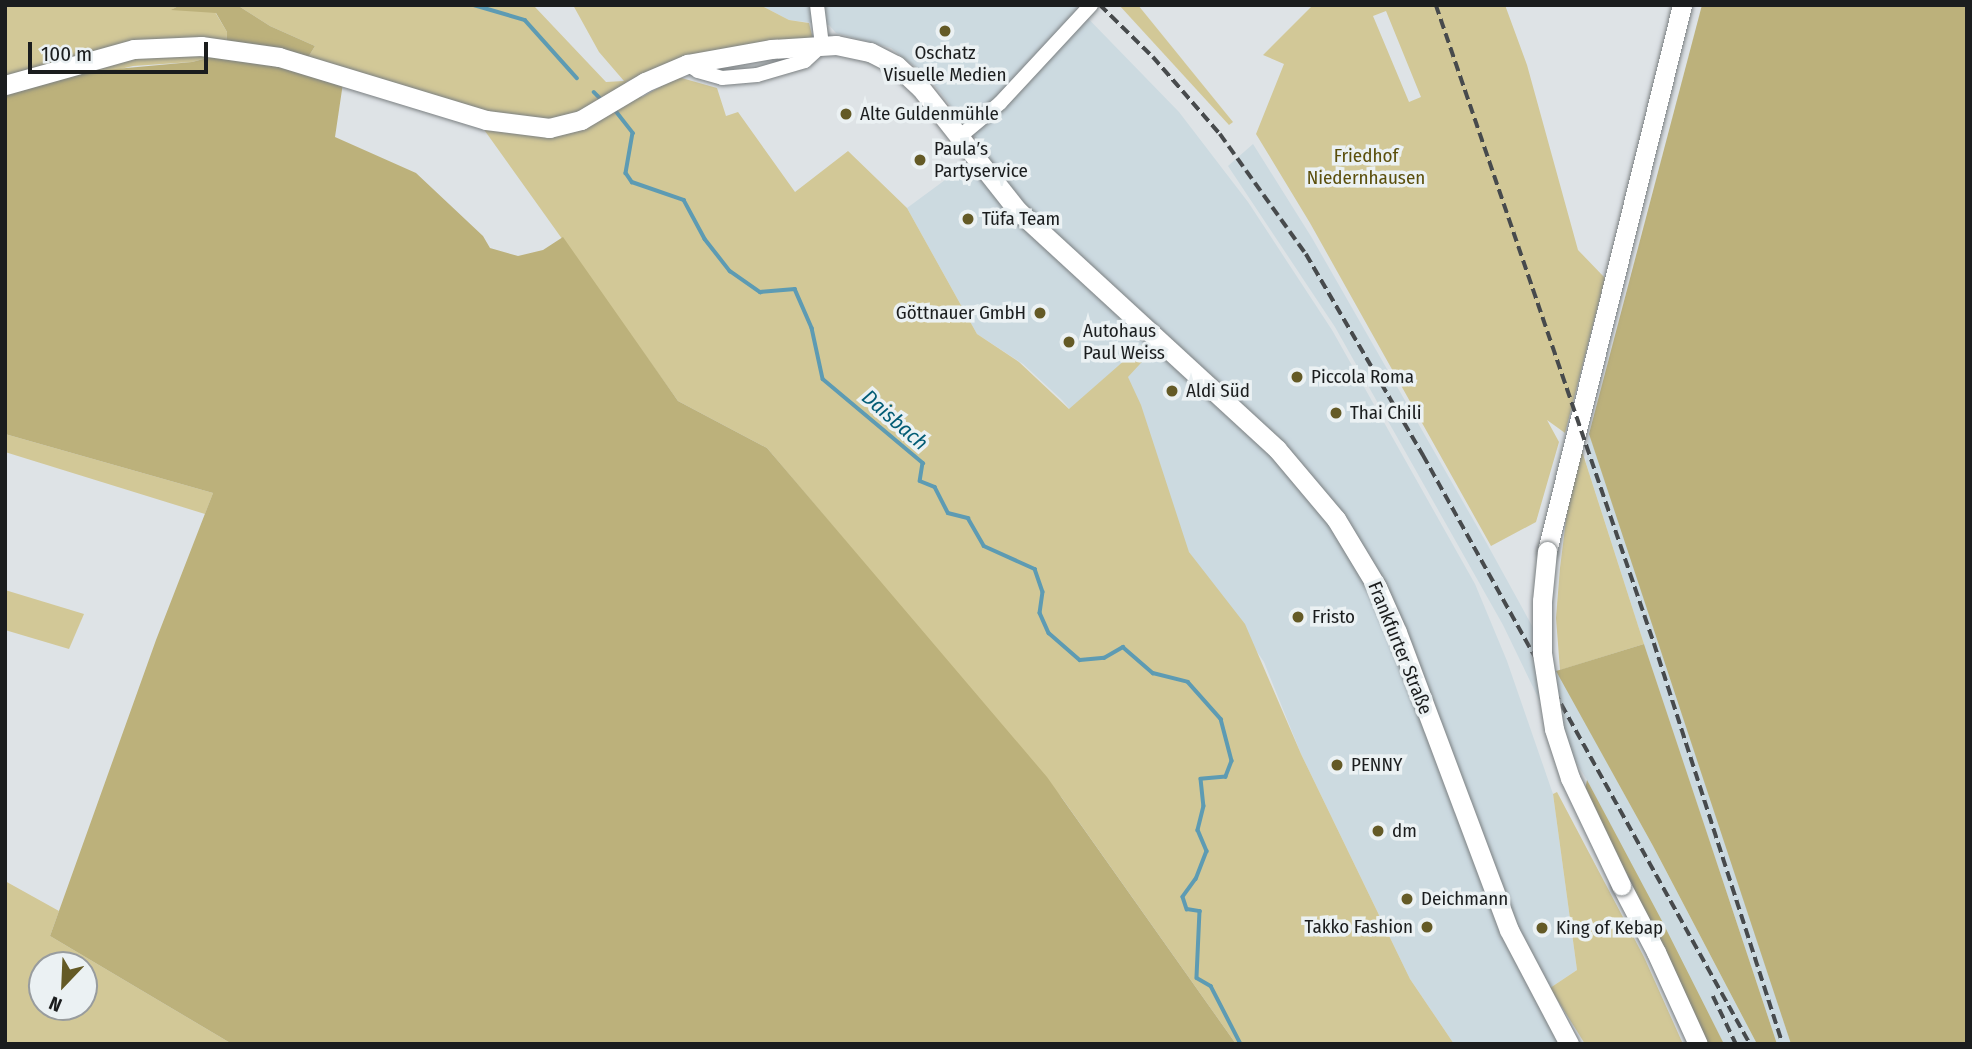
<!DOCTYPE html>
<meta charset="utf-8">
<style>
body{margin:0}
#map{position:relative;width:1972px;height:1049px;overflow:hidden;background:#dee3e6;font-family:"Fira Sans Condensed",sans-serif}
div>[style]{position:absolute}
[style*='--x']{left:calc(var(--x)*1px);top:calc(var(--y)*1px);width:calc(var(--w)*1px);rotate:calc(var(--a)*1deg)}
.built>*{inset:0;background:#ccdae0}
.green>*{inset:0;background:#d2c897}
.forest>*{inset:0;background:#bcb17b}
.stream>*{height:3.5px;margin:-1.75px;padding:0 1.75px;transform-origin:1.75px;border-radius:1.75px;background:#5d9bb3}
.roads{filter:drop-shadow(0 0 2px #7a7f81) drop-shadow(0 0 2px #7a7f81)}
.minor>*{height:14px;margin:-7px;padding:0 7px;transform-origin:7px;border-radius:7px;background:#fff}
.secondary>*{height:19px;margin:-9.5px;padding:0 9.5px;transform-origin:9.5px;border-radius:9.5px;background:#fff}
.rail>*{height:3.5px;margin-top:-1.75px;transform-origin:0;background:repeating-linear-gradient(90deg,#474a4c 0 10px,transparent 0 15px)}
.bridges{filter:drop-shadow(0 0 2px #7a7f81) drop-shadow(0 0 2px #7a7f81)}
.secondary-bridge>*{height:19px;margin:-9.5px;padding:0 9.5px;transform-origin:9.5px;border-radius:9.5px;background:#fff}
.dots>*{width:19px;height:19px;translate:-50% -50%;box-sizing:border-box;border:4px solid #ebf1f3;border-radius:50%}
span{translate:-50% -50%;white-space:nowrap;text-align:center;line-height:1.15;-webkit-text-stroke:7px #ebf1f3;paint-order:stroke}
.poi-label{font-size:19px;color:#1b1d1e}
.left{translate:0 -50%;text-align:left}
.right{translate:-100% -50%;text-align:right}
.park-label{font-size:19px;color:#5b4f0c}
.street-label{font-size:19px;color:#1b1d1e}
.water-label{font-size:21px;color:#025c75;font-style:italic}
.frame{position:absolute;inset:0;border:7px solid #1b1d1e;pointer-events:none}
.north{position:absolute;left:28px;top:951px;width:70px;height:70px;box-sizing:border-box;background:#ebf1f3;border:2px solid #989c9e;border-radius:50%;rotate:203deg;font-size:19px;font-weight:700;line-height:28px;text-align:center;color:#1b1d1e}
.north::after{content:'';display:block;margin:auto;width:24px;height:32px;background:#645a26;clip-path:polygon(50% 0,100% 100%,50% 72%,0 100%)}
.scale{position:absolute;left:28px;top:42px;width:180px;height:32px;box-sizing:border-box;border:4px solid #1b1d1e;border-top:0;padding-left:9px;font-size:21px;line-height:24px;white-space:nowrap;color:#1b1d1e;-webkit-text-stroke:5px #ebf1f3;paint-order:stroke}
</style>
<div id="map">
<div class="built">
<div style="clip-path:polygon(760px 5px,1075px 5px,1179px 112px,1248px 202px,1332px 330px,1475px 584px,1507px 661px,1553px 794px,1577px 970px,1535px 998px,1561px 1044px,1454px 1044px,1410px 979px,1301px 754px,1264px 662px,1189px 552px,1062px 400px,1023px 364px,977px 334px,907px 208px,979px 155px,974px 135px,927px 76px,891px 48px,836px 33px,829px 25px,789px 20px)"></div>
<div style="clip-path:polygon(1253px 144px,1312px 238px,1486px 542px,1653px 846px,1757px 1044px,1724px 1044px,1587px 780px,1547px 716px,1503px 625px,1335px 327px,1228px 166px)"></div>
<div style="clip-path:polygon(1589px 434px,1657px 634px,1791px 1044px,1777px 1044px,1644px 644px,1586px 463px)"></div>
</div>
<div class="green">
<div style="clip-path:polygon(5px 5px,180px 5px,173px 9px,215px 12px,227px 32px,226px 53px,192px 62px,133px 66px,5px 96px)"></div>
<div style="clip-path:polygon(237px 5px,530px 5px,535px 7px,606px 82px,624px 81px,599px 52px,573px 5px,760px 5px,789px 20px,809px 23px,813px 39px,687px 55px,626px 82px,642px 97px,678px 77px,717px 88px,726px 116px,738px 112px,795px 192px,848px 151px,907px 208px,977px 334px,1019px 362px,1069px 409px,1142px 345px,1151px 352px,1128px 377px,1141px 405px,1189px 552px,1245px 624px,1301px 754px,1410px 979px,1454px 1044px,1236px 1044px,1062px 798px,767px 448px,678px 401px,480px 124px,301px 69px,315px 46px,270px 26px)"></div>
<div style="clip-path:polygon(1119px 5px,1138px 5px,1233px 122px,1229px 125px)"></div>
<div style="clip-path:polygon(evenodd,1313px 5px,1505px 5px,1527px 65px,1578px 250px,1605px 278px,1565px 433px,1547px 420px,1559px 442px,1536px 522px,1491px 546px,1310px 223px,1256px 134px,1284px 64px,1263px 55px,1313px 5px,1386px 11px,1421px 97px,1409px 102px,1373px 16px,1386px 11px)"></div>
<div style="clip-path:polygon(5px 434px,213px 493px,205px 514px,5px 452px)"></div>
<div style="clip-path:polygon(1581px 448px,1644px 644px,1560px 670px,1556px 618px,1560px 568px,1568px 504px)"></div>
<div style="clip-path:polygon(5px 590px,84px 614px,69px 649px,5px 630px)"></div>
<div style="clip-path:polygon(1557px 792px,1644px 957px,1683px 1044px,1585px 1044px,1550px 988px,1577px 970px,1553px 794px)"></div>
<div style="clip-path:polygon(evenodd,5px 881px,59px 911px,50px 936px,232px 1044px,5px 1044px,5px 881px,42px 965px,84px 965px,84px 1007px,42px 1007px,42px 965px)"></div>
</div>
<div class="forest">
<div style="clip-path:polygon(180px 5px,237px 5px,270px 26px,315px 46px,301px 69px,343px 83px,335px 137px,416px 173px,483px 236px,490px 248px,518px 256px,543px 250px,563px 237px,678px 401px,767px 448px,1047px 777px,1236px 1044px,232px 1044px,50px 936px,156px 640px,213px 493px,5px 434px,5px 96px,83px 72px,192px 62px,226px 53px,227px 32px,216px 13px,171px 10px)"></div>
<div style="clip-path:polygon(1702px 5px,1967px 5px,1967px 1044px,1791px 1044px,1589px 434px)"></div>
<div style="clip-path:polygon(1644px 644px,1703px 821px,1777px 1044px,1757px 1044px,1653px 846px,1556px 671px)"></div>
<div style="clip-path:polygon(1587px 780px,1661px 919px,1724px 1044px,1698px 1044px,1625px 894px,1630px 881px,1585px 789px)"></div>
</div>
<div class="stream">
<div style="--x:474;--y:5;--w:53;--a:16.4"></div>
<div style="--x:525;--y:20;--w:78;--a:48.1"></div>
<div style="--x:594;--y:92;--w:10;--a:45"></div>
<div style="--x:616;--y:111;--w:28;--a:52"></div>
<div style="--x:633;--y:133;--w:41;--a:99.9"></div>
<div style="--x:626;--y:173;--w:11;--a:56"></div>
<div style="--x:632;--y:182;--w:55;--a:19.1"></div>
<div style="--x:684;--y:200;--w:44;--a:61.7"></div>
<div style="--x:705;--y:239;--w:41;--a:52"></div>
<div style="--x:730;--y:271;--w:37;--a:35"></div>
<div style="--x:760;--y:292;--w:35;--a:-5"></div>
<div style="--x:795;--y:289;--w:43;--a:66.4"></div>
<div style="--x:812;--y:328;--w:52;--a:77.8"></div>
<div style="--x:823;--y:379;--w:131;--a:40"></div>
<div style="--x:923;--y:463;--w:18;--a:99"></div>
<div style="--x:920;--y:481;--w:16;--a:22"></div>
<div style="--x:935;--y:487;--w:29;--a:63"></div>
<div style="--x:948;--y:513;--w:21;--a:14"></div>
<div style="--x:968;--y:518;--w:32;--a:60"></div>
<div style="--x:984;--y:546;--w:56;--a:24.3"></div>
<div style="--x:1035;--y:569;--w:24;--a:71"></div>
<div style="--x:1043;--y:592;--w:21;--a:98"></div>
<div style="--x:1040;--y:613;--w:22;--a:66"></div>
<div style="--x:1049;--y:633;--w:41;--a:41.1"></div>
<div style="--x:1080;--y:660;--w:24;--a:-5"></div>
<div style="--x:1104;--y:658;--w:22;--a:-30"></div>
<div style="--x:1123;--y:647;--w:40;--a:41"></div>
<div style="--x:1153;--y:673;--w:36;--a:14"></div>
<div style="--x:1188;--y:682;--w:50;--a:48.3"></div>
<div style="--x:1221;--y:719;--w:43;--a:75.3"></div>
<div style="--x:1232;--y:761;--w:17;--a:111"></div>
<div style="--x:1226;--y:777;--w:25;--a:175"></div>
<div style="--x:1201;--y:779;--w:27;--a:84"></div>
<div style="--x:1204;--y:806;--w:25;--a:104"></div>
<div style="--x:1198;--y:830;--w:23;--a:67"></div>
<div style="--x:1207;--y:851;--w:30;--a:111"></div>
<div style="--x:1196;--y:879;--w:22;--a:126"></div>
<div style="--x:1183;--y:897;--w:13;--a:72"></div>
<div style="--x:1187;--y:909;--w:13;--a:9"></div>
<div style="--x:1200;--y:911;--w:67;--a:92.6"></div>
<div style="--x:1197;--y:978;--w:16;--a:30"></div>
<div style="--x:1211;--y:986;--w:65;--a:62.7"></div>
</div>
<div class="roads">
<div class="minor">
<div style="--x:687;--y:64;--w:13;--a:32"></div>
<div style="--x:698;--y:71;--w:25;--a:16"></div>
<div style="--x:722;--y:78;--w:35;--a:-5"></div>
<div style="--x:757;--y:75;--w:50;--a:-16.3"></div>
<div style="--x:805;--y:61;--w:23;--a:-43"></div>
<div style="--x:822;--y:45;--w:40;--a:-97.1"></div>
<div style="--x:958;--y:138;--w:55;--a:-39.8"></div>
<div style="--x:1000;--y:103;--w:134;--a:-47.1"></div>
</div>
<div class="secondary">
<div style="--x:5;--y:85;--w:134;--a:-15.6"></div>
<div style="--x:134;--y:49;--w:67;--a:-2.6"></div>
<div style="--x:201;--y:46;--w:79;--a:8"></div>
<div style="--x:279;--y:57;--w:216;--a:16.9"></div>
<div style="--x:486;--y:120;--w:64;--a:7.2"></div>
<div style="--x:549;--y:128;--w:33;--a:-14"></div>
<div style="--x:581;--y:120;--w:74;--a:-30.7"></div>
<div style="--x:645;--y:82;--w:46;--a:-23.2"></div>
<div style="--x:687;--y:64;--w:85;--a:-10.1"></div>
<div style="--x:771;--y:49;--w:65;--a:-3.5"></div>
<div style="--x:836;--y:45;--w:35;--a:12"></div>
<div style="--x:870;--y:52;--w:29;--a:27"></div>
<div style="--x:896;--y:65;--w:33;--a:43"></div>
<div style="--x:920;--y:87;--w:157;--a:51.7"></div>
<div style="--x:1017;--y:210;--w:353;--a:42.6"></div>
<div style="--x:1277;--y:449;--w:92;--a:49.9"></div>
<div style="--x:1336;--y:519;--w:79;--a:58.9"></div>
<div style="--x:1377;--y:587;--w:49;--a:66"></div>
<div style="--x:1397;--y:632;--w:318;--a:69.4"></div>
<div style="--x:1509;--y:930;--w:129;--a:62.2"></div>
<div style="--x:1547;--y:551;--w:562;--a:-76.11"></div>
<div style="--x:1621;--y:885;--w:76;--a:62.4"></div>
<div style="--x:1656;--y:952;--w:101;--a:65.5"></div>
</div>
</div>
<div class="rail">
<div style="--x:1100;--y:5;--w:74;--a:44.5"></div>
<div style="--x:1153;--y:57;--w:102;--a:49"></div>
<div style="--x:1220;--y:134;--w:148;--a:54.4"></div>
<div style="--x:1306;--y:254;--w:233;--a:59.8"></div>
<div style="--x:1423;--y:455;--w:674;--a:60.96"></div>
<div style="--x:1436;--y:5;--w:674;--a:71.14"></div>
<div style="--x:1654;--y:643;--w:421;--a:72.2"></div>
<div style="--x:1713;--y:996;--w:53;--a:64.4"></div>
</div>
<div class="bridges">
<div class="secondary-bridge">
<div style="--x:1547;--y:551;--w:50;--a:95.7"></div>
<div style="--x:1542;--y:601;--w:52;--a:90"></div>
<div style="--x:1542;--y:653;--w:77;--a:81"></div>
<div style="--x:1554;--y:729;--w:52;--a:71.9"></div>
<div style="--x:1570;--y:778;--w:119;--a:64.5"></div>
</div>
</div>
<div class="dots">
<div style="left:945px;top:31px;background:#645a26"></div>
<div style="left:846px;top:114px;background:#645a26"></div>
<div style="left:920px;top:160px;background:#645a26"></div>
<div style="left:968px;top:219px;background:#645a26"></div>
<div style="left:1040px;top:313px;background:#645a26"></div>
<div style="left:1069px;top:342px;background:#645a26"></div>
<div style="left:1297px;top:377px;background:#645a26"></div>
<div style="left:1172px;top:391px;background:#645a26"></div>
<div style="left:1336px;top:413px;background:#645a26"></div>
<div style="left:1298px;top:617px;background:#645a26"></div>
<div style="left:1337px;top:765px;background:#645a26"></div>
<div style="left:1378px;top:831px;background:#645a26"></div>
<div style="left:1407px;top:899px;background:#645a26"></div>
<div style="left:1427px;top:927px;background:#645a26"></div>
<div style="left:1542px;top:928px;background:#645a26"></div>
</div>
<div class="poi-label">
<span style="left:945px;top:64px">Oschatz<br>Visuelle Medien</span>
<span class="left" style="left:860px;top:114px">Alte Guldenmühle</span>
<span class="left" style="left:934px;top:160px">Paula′s<br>Partyservice</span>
<span class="left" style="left:982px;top:219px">Tüfa Team</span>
<span class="right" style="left:1026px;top:313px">Göttnauer GmbH</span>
<span class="left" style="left:1083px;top:342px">Autohaus<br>Paul Weiss</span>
<span class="left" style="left:1311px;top:377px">Piccola Roma</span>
<span class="left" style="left:1186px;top:391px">Aldi Süd</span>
<span class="left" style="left:1350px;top:413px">Thai Chili</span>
<span class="left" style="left:1312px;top:617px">Fristo</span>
<span class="left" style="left:1351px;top:765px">PENNY</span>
<span class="left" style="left:1392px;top:831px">dm</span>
<span class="left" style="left:1421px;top:899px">Deichmann</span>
<span class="right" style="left:1413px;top:927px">Takko Fashion</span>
<span class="left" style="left:1556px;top:928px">King of Kebap</span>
</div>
<div class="park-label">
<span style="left:1366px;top:167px">Friedhof<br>Niedernhausen</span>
</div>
<div class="street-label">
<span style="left:1400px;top:648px;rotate:68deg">Frankfurter Straße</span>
</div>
<div class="water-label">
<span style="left:895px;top:420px;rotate:41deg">Daisbach</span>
</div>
<div class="frame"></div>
<div class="north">N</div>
<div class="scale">100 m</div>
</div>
